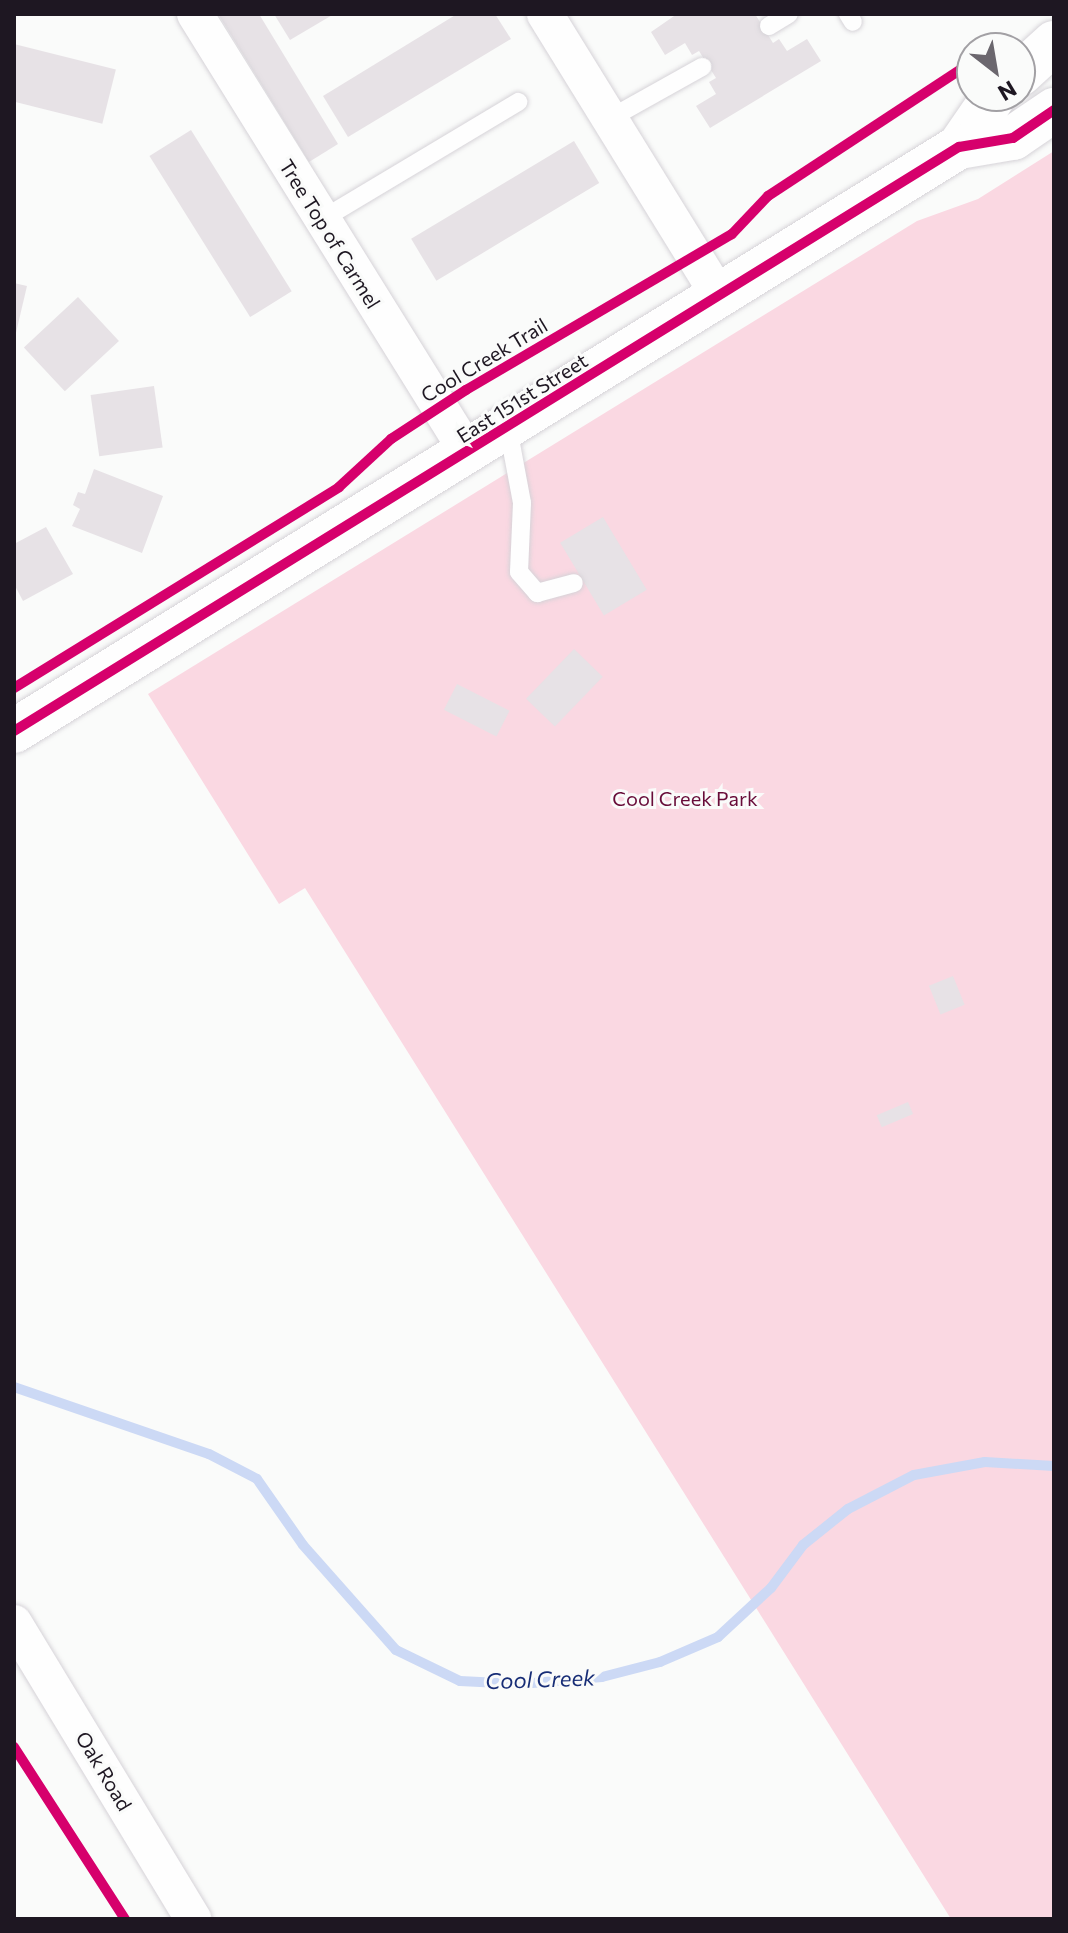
<!DOCTYPE html>
<style>
body{margin:0}
#map{position:relative;width:1068px;height:1933px;overflow:hidden;background:#fafbfa;font-family:Commissioner,sans-serif}
div>[style]{position:absolute}
[style*='--x']{left:calc(var(--x)*1px);top:calc(var(--y)*1px);width:calc(var(--w)*1px);rotate:calc(var(--a)*1deg)}
.green>*{inset:0;background:#fad8e2}
.stream>*{height:10px;margin:-5px;padding:0 5px;transform-origin:5px;border-radius:5px;background:#ccd9f5}
.building>*{inset:0;background:#e7e2e6;transform-origin:0 0}
.roads{filter:drop-shadow(0 0 2px #d6d3d8) drop-shadow(0 0 2px #d6d3d8)}
.service>*{height:18px;margin:-9px;padding:0 9px;transform-origin:9px;border-radius:9px;background:#fefefe}
.minor>*{height:36px;margin:-18px;padding:0 18px;transform-origin:18px;border-radius:18px;background:#fefefe}
.tertiary>*{height:44px;margin:-22px;padding:0 22px;transform-origin:22px;border-radius:22px;background:#fefefe}
.cycleway>*{height:10px;margin:-5px;padding:0 5px;transform-origin:5px;border-radius:5px;background:#d6006c}
span{translate:-50% -50%;white-space:nowrap;text-align:center;line-height:1.15;-webkit-text-stroke:6px #fafbfa;paint-order:stroke}
.street-label{font-size:20px;color:#1e1722}
.park-label{font-size:20px;color:#680c39}
.water-label{font-size:22px;color:#172d76;font-style:italic}
.frame{position:absolute;inset:0;border:16px solid #1e1722;pointer-events:none}
.north{position:absolute;left:956px;top:32px;width:80px;height:80px;box-sizing:border-box;background:#fafbfa;border:2px solid #a2a0a4;border-radius:50%;rotate:149deg;font-size:22px;font-weight:700;line-height:32px;text-align:center;color:#1e1722}
.north::after{content:'';display:block;margin:auto;width:28px;height:36px;background:#6b676e;clip-path:polygon(50% 0,100% 100%,50% 72%,0 100%)}
</style>
<div id="map">
<div class="green">
<div style="clip-path:polygon(1054px 151px,1054px 1919px,951px 1919px,305px 888px,279px 904px,148px 694px,917px 221px,978px 199px)"></div>
</div>
<div class="stream">
<div style="--x:14;--y:1387;--w:206;--a:19"></div>
<div style="--x:209;--y:1454;--w:54;--a:27.5"></div>
<div style="--x:257;--y:1479;--w:80;--a:55.1"></div>
<div style="--x:303;--y:1545;--w:140;--a:48.5"></div>
<div style="--x:396;--y:1650;--w:71;--a:25.8"></div>
<div style="--x:460;--y:1681;--w:61;--a:2.8"></div>
<div style="--x:521;--y:1684;--w:81;--a:-4.9"></div>
<div style="--x:602;--y:1677;--w:60;--a:-14.5"></div>
<div style="--x:660;--y:1662;--w:63;--a:-23.3"></div>
<div style="--x:718;--y:1637;--w:72;--a:-42.8"></div>
<div style="--x:771;--y:1588;--w:54;--a:-53.3"></div>
<div style="--x:803;--y:1545;--w:58;--a:-38.7"></div>
<div style="--x:848;--y:1509;--w:74;--a:-27.3"></div>
<div style="--x:914;--y:1475;--w:72;--a:-10.4"></div>
<div style="--x:985;--y:1462;--w:69;--a:3.3"></div>
</div>
<div class="building">
<div style="clip-path:polygon(218px 14px,259px 14px,338px 144px,309px 162px)"></div>
<div style="clip-path:polygon(274px 14px,334px 14px,290px 40px)"></div>
<div style="clip-path:polygon(457px 14px,495px 14px,511px 39px,348px 137px,323px 96px)"></div>
<div style="clip-path:polygon(677px 14px,755px 14px,773px 43px,779px 39px,787px 51px,807px 39px,821px 61px,710px 128px,696px 106px,716px 94px,709px 82px,716px 78px,699px 51px,692px 55px,685px 43px,665px 55px,651px 32px)"></div>
<div style="left:14px;top:44px;width:105px;height:56px;rotate:14deg"></div>
<div style="left:191px;top:130px;width:190px;height:49px;rotate:58deg"></div>
<div style="left:574px;top:141px;width:49px;height:190px;rotate:59deg"></div>
<div style="clip-path:polygon(14px 283px,27px 286px,15px 337px,14px 336px)"></div>
<div style="left:78px;top:297px;width:60px;height:74px;rotate:47deg"></div>
<div style="left:154px;top:386px;width:62px;height:64px;rotate:82deg"></div>
<div style="clip-path:polygon(94px 469px,163px 496px,142px 553px,72px 526px,80px 509px,73px 505px,78px 492px,85px 494px)"></div>
<div style="left:603px;top:517px;width:85px;height:50px;rotate:59deg"></div>
<div style="clip-path:polygon(46px 527px,73px 574px,23px 601px,14px 584px,14px 544px)"></div>
<div style="left:574px;top:649px;width:40px;height:69px;rotate:44deg"></div>
<div style="left:457px;top:684px;width:59px;height:29px;rotate:27deg"></div>
<div style="left:953px;top:976px;width:31px;height:26px;rotate:68deg"></div>
<div style="left:908px;top:1102px;width:13px;height:34px;rotate:67deg"></div>
</div>
<div class="roads">
<div class="service">
<div style="--x:848;--y:14;--w:9;--a:58"></div>
<div style="--x:769;--y:26;--w:23;--a:-31"></div>
<div style="--x:609;--y:119;--w:107;--a:-29.2"></div>
<div style="--x:321;--y:220;--w:230;--a:-30.9"></div>
<div style="--x:508;--y:428;--w:76;--a:79.4"></div>
<div style="--x:522;--y:503;--w:69;--a:92.5"></div>
<div style="--x:519;--y:572;--w:28;--a:49"></div>
<div style="--x:537;--y:593;--w:38;--a:-15"></div>
</div>
<div class="minor">
<div style="--x:195;--y:14;--w:517;--a:58.12"></div>
<div style="--x:545;--y:14;--w:331;--a:58.3"></div>
<div style="--x:14;--y:1623;--w:346;--a:58.8"></div>
</div>
<div class="tertiary">
<div style="--x:1020;--y:74;--w:46;--a:-42.4"></div>
<div style="--x:959;--y:147;--w:62;--a:-55.5"></div>
<div style="--x:14;--y:731;--w:1111;--a:-31.72"></div>
<div style="--x:959;--y:147;--w:55;--a:-9.5"></div>
<div style="--x:1013;--y:138;--w:50;--a:-34.3"></div>
</div>
</div>
<div class="cycleway">
<div style="--x:14;--y:688;--w:382;--a:-31.7"></div>
<div style="--x:339;--y:487;--w:71;--a:-42.7"></div>
<div style="--x:391;--y:439;--w:90;--a:-33.2"></div>
<div style="--x:466;--y:390;--w:308;--a:-30.4"></div>
<div style="--x:732;--y:234;--w:52;--a:-46.5"></div>
<div style="--x:768;--y:196;--w:244;--a:-33.3"></div>
<div style="--x:14;--y:731;--w:1111;--a:-31.72"></div>
<div style="--x:959;--y:147;--w:55;--a:-9.5"></div>
<div style="--x:1013;--y:138;--w:50;--a:-34.3"></div>
<div style="--x:14;--y:1747;--w:205;--a:57.2"></div>
</div>
<div class="street-label">
<span style="left:330px;top:234px;rotate:58deg">Tree Top of Carmel</span>
<span style="left:484px;top:360px;rotate:-31deg">Cool Creek Trail</span>
<span style="left:522px;top:398px;rotate:-32deg">East 151st Street</span>
<span style="left:104px;top:1771px;rotate:59deg">Oak Road</span>
</div>
<div class="park-label">
<span style="left:685px;top:798px">Cool Creek Park</span>
</div>
<div class="water-label">
<span style="left:540px;top:1679px;rotate:-2deg">Cool Creek</span>
</div>
<div class="frame"></div>
<div class="north">N</div>
</div>
